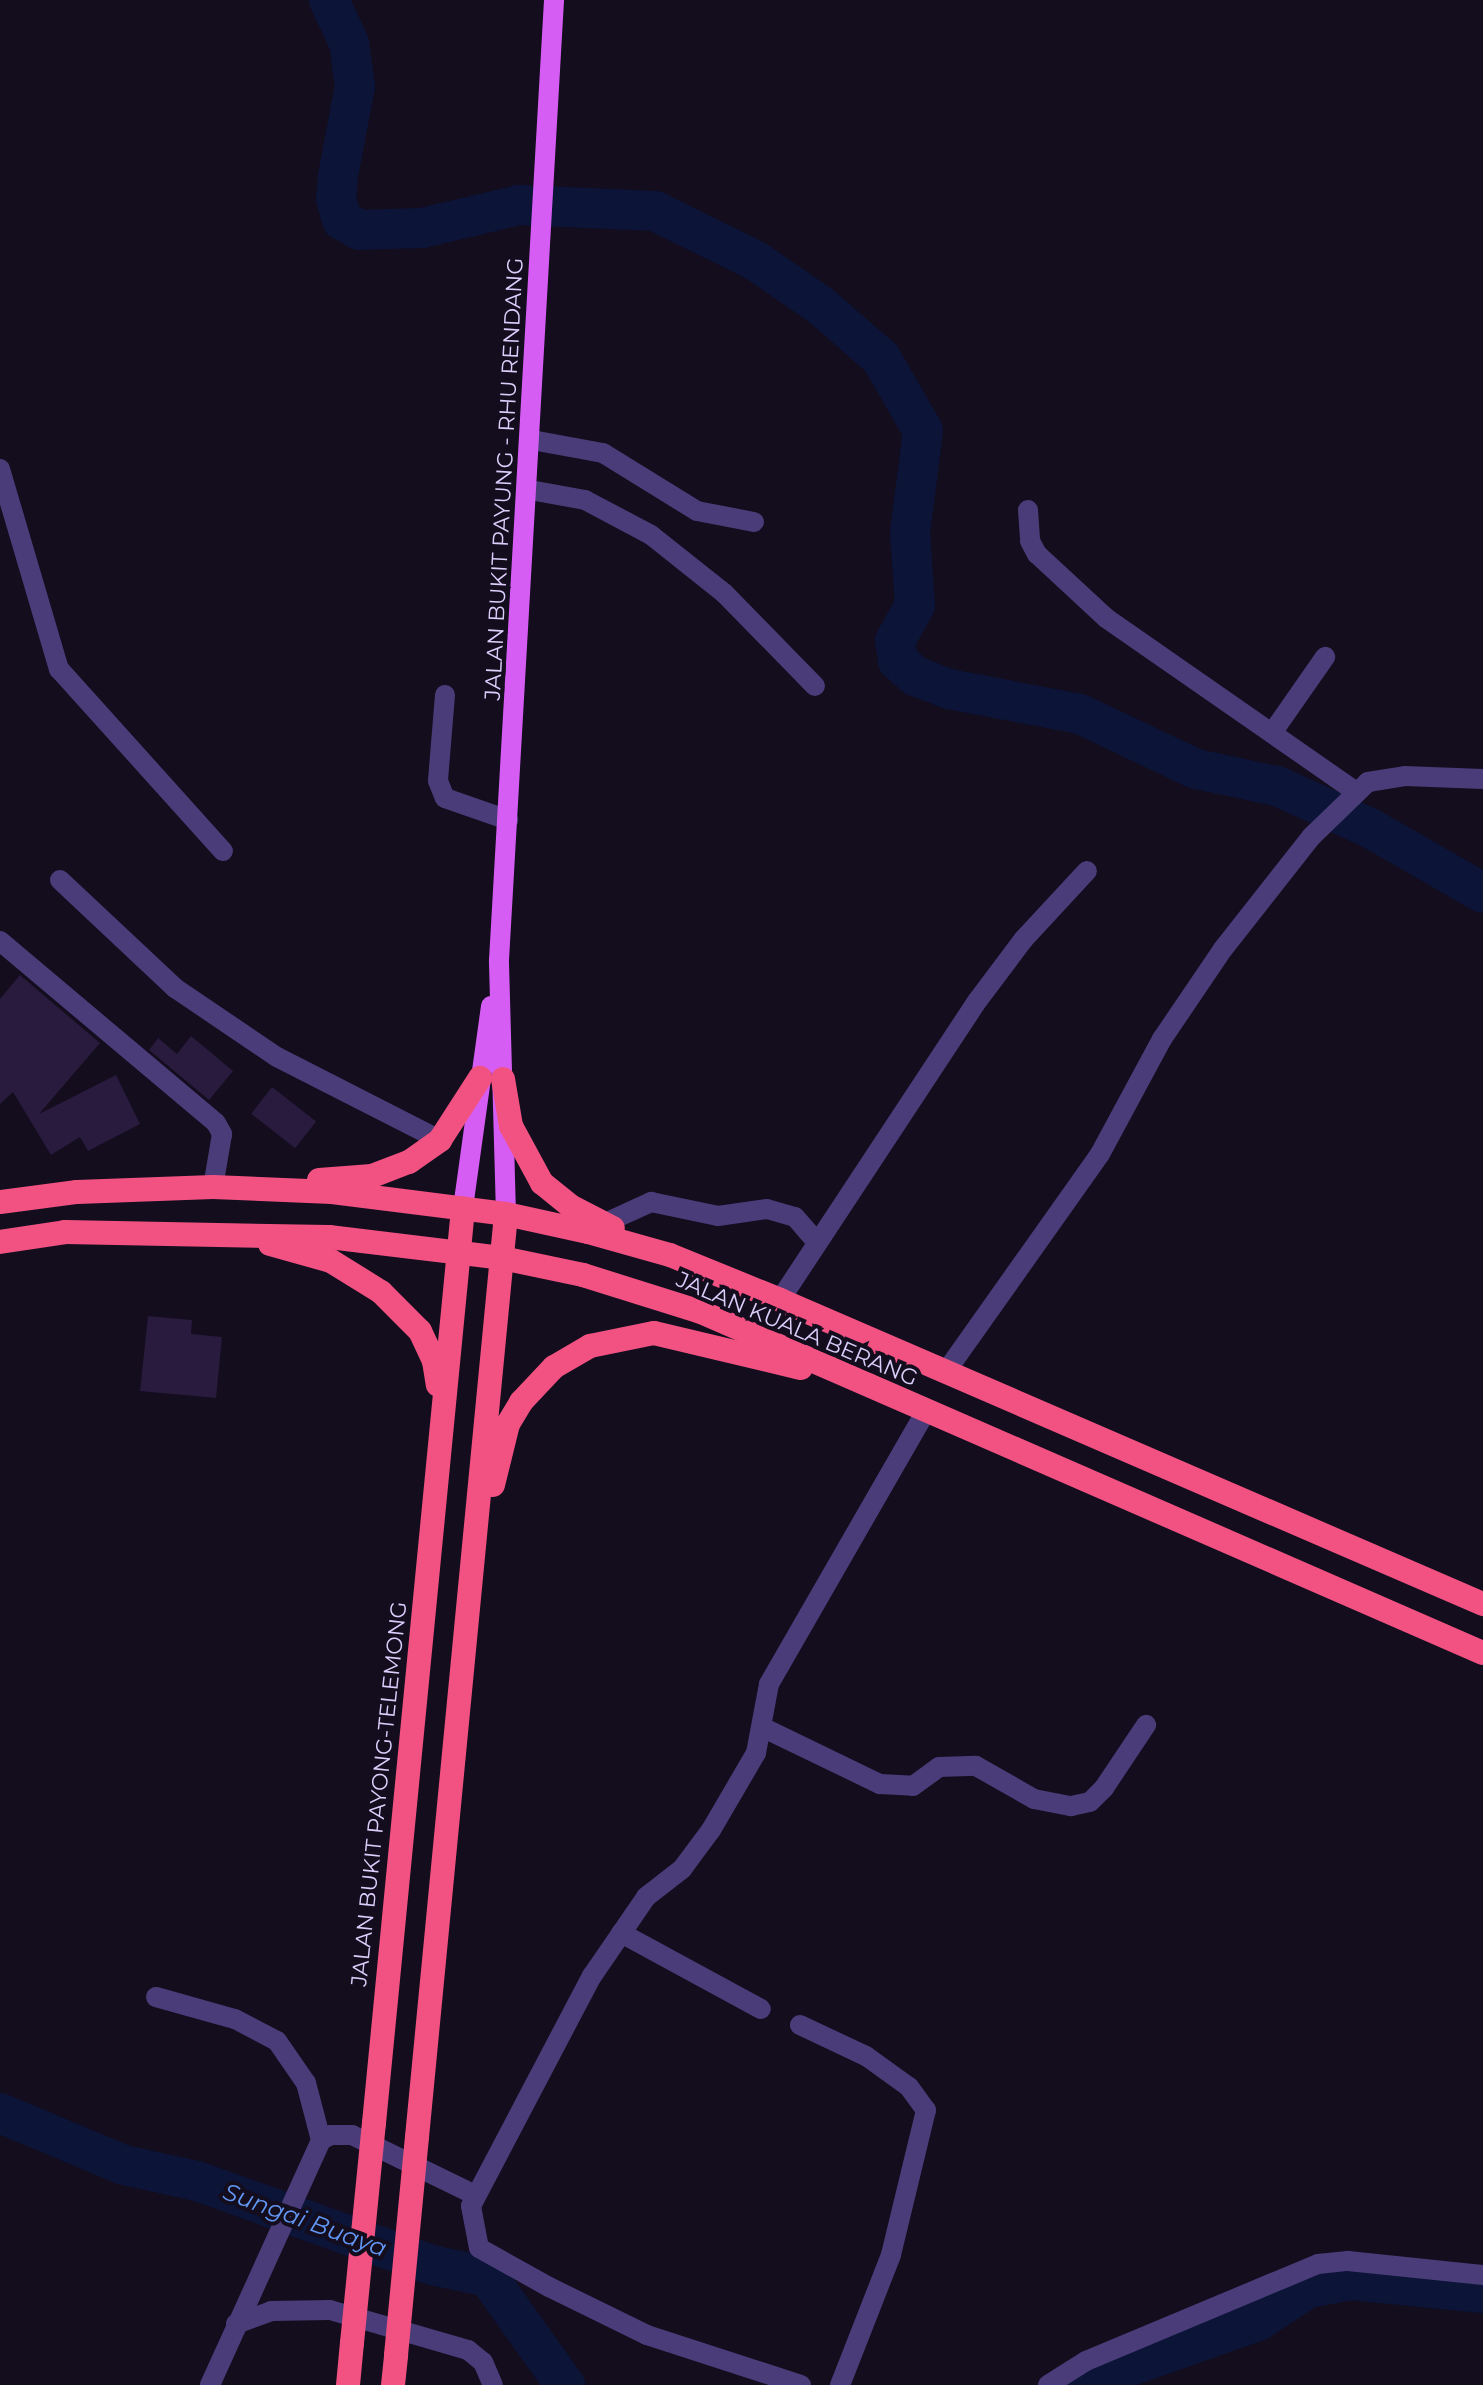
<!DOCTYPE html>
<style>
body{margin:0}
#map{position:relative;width:1483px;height:2385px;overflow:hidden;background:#130d1e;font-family:Montserrat,sans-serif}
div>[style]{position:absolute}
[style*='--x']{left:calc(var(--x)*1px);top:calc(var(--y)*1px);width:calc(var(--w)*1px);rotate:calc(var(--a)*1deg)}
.river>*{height:40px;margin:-20px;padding:0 20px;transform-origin:20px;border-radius:20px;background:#0c1438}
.building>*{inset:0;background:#281b3d;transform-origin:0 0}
.minor>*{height:20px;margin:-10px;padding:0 10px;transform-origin:10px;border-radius:10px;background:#493c79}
.major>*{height:20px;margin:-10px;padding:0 10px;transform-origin:10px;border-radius:10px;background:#d65df3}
.highway>*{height:24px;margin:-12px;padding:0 12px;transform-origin:12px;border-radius:12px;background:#f25282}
.highway-bridge>*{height:24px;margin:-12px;padding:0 12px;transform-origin:12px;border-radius:12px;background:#f25282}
span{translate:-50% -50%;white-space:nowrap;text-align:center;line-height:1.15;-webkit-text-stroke:8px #130d1e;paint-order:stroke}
.street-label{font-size:22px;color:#dbcefb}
.water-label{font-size:24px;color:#6397f4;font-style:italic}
</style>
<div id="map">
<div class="river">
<div style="--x:329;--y:0;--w:47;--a:65.1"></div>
<div style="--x:349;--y:43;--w:43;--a:82.1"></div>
<div style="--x:355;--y:86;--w:92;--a:100.7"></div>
<div style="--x:338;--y:176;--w:23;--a:95"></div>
<div style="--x:336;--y:199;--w:22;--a:74"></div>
<div style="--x:342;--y:220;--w:20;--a:30"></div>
<div style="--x:359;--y:230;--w:63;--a:-1.8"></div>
<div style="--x:422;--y:228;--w:100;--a:-13.3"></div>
<div style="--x:519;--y:205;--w:136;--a:2.5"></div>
<div style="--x:655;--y:211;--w:113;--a:26.3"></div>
<div style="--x:756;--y:261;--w:78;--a:34.5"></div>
<div style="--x:820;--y:305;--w:81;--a:41"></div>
<div style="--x:881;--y:358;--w:84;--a:60.1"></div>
<div style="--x:923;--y:431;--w:102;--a:97.3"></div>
<div style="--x:910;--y:532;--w:73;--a:86.1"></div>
<div style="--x:915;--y:605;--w:41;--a:119.1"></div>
<div style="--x:895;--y:641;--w:20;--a:81"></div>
<div style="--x:898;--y:661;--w:23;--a:41"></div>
<div style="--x:915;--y:676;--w:36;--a:21"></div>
<div style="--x:949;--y:689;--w:133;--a:10.8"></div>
<div style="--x:1080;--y:714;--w:128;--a:25.4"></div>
<div style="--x:1196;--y:769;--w:83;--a:11.9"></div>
<div style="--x:1277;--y:786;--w:102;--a:24.3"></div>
<div style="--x:1370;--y:828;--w:130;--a:29.9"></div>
<div style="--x:0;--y:2113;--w:134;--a:22.8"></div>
<div style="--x:124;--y:2165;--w:75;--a:12.4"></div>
<div style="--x:197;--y:2181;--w:250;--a:19.7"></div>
<div style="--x:432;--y:2265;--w:57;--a:12.1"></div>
<div style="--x:488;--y:2277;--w:133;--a:54.5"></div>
<div style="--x:1077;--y:2385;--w:192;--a:-19.5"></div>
<div style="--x:1258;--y:2321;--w:60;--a:-33.4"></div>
<div style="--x:1308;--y:2288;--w:44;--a:-10.5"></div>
<div style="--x:1351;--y:2280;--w:133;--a:5.6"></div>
</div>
<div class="building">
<div style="clip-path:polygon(20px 975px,100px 1043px,39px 1114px,116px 1075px,140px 1124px,88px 1151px,80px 1137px,51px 1155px,13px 1092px,0 1104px,0 999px)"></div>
<div style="clip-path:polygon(191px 1036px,233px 1071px,209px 1100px,149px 1050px,158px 1038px,177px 1054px)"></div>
<div style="left:272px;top:1087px;width:56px;height:34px;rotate:38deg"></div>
<div style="clip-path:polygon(148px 1316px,192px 1320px,191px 1334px,222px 1337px,216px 1398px,140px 1391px)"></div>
</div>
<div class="minor">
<div style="--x:532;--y:440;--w:72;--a:10.4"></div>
<div style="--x:603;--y:453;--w:110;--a:31.7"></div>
<div style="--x:697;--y:511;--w:58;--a:10.9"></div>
<div style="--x:0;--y:469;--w:209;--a:73.6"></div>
<div style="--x:59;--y:669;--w:245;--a:48"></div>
<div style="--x:530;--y:490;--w:56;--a:10.3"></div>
<div style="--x:585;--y:500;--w:75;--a:27.9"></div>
<div style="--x:651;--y:535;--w:93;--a:38.5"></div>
<div style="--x:724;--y:593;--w:130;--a:45.6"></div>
<div style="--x:1028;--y:510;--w:31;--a:86"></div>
<div style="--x:1030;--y:541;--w:15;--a:62"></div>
<div style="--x:1037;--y:554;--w:94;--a:42.8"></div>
<div style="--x:1106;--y:618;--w:303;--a:34.8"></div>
<div style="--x:445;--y:695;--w:86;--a:94.7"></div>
<div style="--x:438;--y:781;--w:18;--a:68"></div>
<div style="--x:445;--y:798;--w:67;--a:19.2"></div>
<div style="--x:1272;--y:733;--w:93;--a:-55.1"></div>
<div style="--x:60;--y:880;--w:158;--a:43.2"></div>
<div style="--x:175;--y:988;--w:123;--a:34.1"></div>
<div style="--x:277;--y:1057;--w:183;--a:27"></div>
<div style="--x:0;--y:941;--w:282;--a:40.1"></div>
<div style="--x:216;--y:1123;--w:13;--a:61"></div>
<div style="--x:222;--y:1134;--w:54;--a:99.6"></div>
<div style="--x:605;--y:1223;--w:51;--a:-24.5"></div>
<div style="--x:651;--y:1202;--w:68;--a:11.8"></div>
<div style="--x:718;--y:1216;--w:49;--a:-8.1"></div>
<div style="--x:767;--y:1209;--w:29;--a:16"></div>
<div style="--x:795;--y:1217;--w:32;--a:49"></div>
<div style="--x:780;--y:1300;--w:359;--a:-56.6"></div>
<div style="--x:978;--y:1000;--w:75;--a:-53.1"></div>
<div style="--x:1023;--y:940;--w:94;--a:-47.2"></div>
<div style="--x:945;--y:1373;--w:268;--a:-54.7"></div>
<div style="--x:1100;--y:1154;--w:131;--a:-61.7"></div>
<div style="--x:1162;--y:1039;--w:109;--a:-55.9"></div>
<div style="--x:1223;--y:949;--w:142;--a:-51.8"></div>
<div style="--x:1311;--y:837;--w:79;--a:-44"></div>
<div style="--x:1368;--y:782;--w:37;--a:-9"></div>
<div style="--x:1405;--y:776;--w:78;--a:2.2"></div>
<div style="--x:764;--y:1728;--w:129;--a:25.8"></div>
<div style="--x:880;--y:1784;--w:33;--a:3"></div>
<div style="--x:913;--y:1786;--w:32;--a:-36"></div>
<div style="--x:939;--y:1767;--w:37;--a:-2"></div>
<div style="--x:976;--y:1766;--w:67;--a:29.6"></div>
<div style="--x:1034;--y:1799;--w:38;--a:11"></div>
<div style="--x:1071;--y:1806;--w:19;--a:-12"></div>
<div style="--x:1090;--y:1802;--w:20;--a:-45"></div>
<div style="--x:1104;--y:1788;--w:76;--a:-56.3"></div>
<div style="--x:621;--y:1933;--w:159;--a:28.5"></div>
<div style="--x:156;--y:1997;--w:82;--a:15.6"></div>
<div style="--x:235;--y:2019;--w:47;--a:27.6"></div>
<div style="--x:277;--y:2041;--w:51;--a:55.4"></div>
<div style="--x:306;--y:2083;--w:59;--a:75.3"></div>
<div style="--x:800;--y:2025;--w:73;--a:25.2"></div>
<div style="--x:866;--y:2056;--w:53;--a:35.8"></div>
<div style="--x:909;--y:2087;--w:29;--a:54"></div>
<div style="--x:926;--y:2110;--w:149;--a:103.6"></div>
<div style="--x:891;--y:2255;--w:140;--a:111.4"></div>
<div style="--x:236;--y:2324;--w:37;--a:-20"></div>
<div style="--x:271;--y:2311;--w:59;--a:-1"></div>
<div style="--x:330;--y:2310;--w:144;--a:16.2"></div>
<div style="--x:468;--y:2350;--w:19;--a:39"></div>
<div style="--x:483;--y:2362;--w:25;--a:67"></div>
<div style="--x:210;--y:2385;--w:269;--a:-65.6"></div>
<div style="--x:321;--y:2140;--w:11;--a:-27"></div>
<div style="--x:331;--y:2135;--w:21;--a:0"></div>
<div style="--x:352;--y:2135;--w:137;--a:26"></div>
<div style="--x:801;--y:2385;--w:162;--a:-162"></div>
<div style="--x:647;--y:2335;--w:109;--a:-153.9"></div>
<div style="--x:549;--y:2287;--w:80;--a:-150.9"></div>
<div style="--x:479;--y:2248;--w:43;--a:-100.8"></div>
<div style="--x:471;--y:2206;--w:260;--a:-62.3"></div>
<div style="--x:592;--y:1976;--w:96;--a:-55.6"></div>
<div style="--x:646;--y:1897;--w:46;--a:-37.9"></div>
<div style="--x:682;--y:1869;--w:49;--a:-53.4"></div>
<div style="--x:711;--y:1830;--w:89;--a:-59.7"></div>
<div style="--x:756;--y:1753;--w:70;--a:-79.3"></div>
<div style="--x:769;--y:1684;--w:315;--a:-60.1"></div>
<div style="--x:1048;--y:2385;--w:45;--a:-32.3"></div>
<div style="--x:1086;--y:2361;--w:251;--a:-22.7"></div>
<div style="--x:1318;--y:2264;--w:30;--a:-6"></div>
<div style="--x:1348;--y:2261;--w:136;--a:5.9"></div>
</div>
<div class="major">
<div style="--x:463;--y:1208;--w:204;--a:-82.1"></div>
<div style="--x:506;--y:1214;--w:254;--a:-91.6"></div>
<div style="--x:499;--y:960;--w:962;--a:-86.72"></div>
</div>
<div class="highway">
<div style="--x:503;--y:1079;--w:48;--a:80.3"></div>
<div style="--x:511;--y:1126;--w:65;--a:61.5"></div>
<div style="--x:542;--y:1183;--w:36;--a:39"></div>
<div style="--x:570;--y:1206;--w:48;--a:27.1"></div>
<div style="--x:319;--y:1180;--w:53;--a:-4.3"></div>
<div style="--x:372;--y:1176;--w:40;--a:-21"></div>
<div style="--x:409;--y:1162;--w:38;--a:-35"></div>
<div style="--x:440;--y:1140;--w:74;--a:-57.2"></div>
<div style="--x:0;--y:1202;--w:78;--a:-7.4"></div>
<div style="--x:77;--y:1192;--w:136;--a:-2.1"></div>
<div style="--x:213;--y:1187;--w:119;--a:2.4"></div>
<div style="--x:332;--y:1192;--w:175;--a:7.2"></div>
<div style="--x:506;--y:1214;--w:84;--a:12.4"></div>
<div style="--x:588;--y:1232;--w:85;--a:15.7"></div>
<div style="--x:670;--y:1255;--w:119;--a:22.2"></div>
<div style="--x:780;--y:1300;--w:766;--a:23.39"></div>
<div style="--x:0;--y:1242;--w:66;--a:-8.7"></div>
<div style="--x:65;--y:1232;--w:264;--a:1.1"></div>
<div style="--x:329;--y:1237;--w:174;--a:6.9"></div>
<div style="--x:502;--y:1258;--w:83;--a:11.9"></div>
<div style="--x:583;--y:1275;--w:124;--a:17.4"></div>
<div style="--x:701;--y:1312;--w:853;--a:23.56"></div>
<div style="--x:270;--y:1244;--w:63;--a:15.6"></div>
<div style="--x:331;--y:1261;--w:59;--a:31.8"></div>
<div style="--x:381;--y:1292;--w:55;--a:45"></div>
<div style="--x:420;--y:1331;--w:33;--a:65"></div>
<div style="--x:434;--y:1361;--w:24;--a:81"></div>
<div style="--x:493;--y:1485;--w:63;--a:-76.2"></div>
<div style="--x:508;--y:1424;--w:26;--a:-59"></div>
<div style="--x:521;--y:1402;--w:48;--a:-46.7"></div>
<div style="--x:554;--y:1367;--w:42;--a:-30.3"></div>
<div style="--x:590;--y:1346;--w:65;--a:-11.5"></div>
<div style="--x:654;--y:1333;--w:151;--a:13.4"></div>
<div style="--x:374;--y:2123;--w:919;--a:-84.44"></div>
<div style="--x:417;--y:2137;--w:927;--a:-84.49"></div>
<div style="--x:348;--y:2385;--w:42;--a:-84.6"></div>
<div style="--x:393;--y:2385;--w:30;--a:-84"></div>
</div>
<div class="highway-bridge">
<div style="--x:352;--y:2343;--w:221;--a:-84.3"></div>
<div style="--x:396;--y:2355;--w:219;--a:-84.5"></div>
</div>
<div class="street-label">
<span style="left:504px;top:479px;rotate:-87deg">JALAN BUKIT PAYUNG - RHU RENDANG</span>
<span style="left:797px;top:1329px;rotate:23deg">JALAN KUALA BERANG</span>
<span style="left:379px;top:1794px;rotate:-84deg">JALAN BUKIT PAYONG-TELEMONG</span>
</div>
<div class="water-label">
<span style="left:305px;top:2220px;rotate:20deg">Sungai Buaya</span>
</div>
</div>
